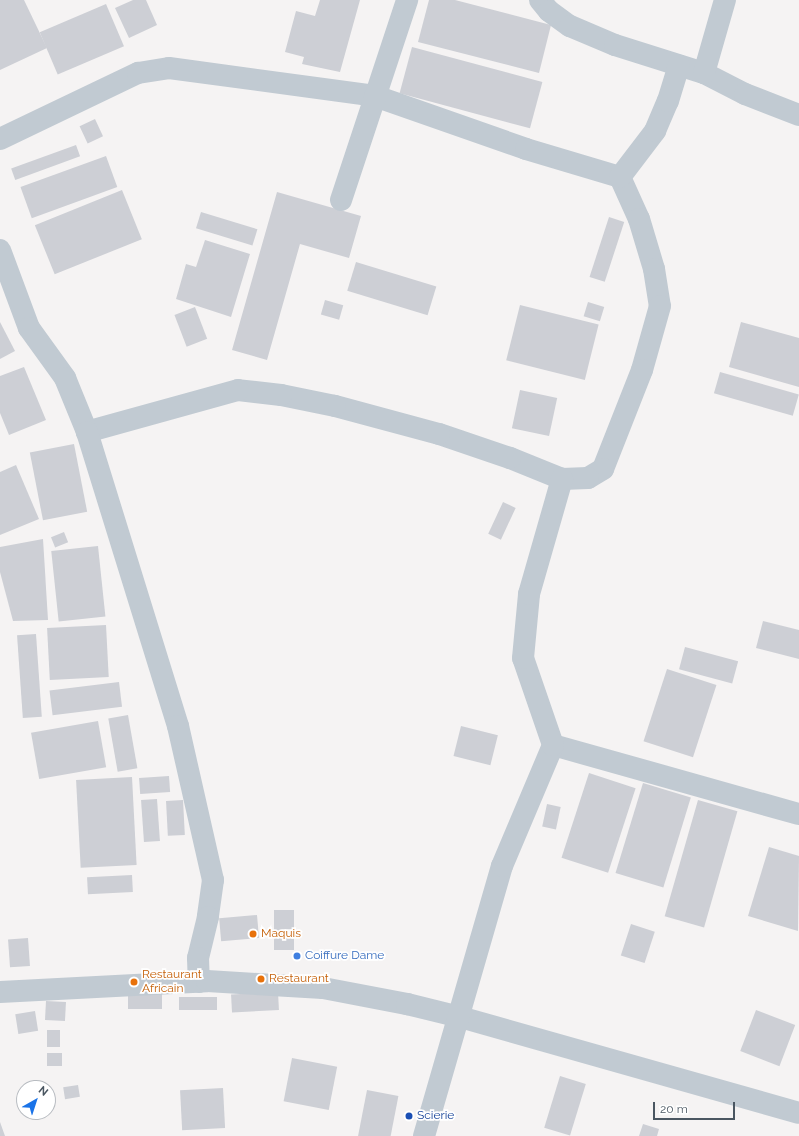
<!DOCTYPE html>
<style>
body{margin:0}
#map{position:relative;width:799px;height:1136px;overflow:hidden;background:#f5f3f3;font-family:Raleway,sans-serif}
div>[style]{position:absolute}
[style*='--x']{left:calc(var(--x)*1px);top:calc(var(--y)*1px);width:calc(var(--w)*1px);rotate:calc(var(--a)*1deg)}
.building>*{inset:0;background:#cdcfd5;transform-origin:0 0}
.street>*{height:22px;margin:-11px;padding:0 11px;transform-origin:11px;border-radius:11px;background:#c1cad2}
.dots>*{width:11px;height:11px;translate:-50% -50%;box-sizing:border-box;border:2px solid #fff;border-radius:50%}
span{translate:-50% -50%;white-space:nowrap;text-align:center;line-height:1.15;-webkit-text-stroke:3.5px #fff;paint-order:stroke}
.food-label{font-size:12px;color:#c56008}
.left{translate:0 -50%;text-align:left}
.shop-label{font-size:12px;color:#366cbe}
.transit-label{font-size:12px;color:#164399}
.north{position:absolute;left:16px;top:1080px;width:40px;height:40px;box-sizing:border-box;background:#fff;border:1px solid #b7bbc0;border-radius:50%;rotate:39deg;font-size:11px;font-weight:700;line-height:16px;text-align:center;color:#4a5661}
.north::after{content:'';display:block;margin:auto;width:14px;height:18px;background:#1a73e8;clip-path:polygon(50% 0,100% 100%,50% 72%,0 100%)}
.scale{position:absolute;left:653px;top:1102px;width:82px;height:18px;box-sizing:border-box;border:2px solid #4a5661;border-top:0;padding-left:5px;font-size:12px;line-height:14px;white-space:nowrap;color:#4a5661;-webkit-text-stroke:3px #fff;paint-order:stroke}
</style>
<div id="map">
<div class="building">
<div style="clip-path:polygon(0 0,24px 0,47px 48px,0 70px)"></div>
<div style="clip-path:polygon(133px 0,146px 0,157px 25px,129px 38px,115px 8px)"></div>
<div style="clip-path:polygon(320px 0,360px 0,340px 72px,302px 64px,304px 57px,285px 52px,296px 11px,315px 16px)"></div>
<div style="clip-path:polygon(429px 0,455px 0,551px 25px,539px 73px,418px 42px)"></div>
<div style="left:106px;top:4px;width:46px;height:72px;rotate:67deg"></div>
<div style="left:412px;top:47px;width:135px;height:48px;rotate:15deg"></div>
<div style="left:95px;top:119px;width:19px;height:17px;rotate:65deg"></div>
<div style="left:76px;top:145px;width:12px;height:69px;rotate:70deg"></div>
<div style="left:106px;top:156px;width:33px;height:91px;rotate:70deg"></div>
<div style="left:122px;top:190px;width:53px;height:94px;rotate:68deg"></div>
<div style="clip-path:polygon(277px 192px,361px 216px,349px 258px,300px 244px,267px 360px,232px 350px)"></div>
<div style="left:201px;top:212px;width:59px;height:17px;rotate:17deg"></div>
<div style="left:609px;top:217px;width:16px;height:63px;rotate:18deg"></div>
<div style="clip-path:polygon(205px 240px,250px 254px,231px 317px,176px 299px,186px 264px,196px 267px)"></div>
<div style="left:356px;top:262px;width:84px;height:30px;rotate:17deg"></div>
<div style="left:325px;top:300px;width:19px;height:15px;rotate:16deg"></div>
<div style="left:588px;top:302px;width:17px;height:15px;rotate:17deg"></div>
<div style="left:520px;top:305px;width:81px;height:57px;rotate:14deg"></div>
<div style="left:195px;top:307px;width:34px;height:22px;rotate:69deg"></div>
<div style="clip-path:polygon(0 322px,15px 351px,0 359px)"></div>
<div style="clip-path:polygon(741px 322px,799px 338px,799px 387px,729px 367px)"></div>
<div style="clip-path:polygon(24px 367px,46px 420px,9px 435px,0 413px,0 376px)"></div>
<div style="left:720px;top:372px;width:82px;height:22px;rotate:16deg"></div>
<div style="left:520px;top:390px;width:38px;height:39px;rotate:12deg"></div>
<div style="left:74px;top:444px;width:69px;height:45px;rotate:79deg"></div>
<div style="clip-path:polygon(16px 465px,39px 519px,0 535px,0 472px)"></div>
<div style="left:503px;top:502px;width:14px;height:35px;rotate:25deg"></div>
<div style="left:64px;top:532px;width:11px;height:14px;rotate:68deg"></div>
<div style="clip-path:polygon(43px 539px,48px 620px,13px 621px,0 572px,0 547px)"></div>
<div style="left:98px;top:546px;width:71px;height:47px;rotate:84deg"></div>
<div style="clip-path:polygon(763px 621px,799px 630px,799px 659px,756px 648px)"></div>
<div style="left:106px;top:625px;width:52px;height:59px;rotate:87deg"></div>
<div style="left:36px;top:634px;width:83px;height:19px;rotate:86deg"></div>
<div style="left:685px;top:647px;width:55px;height:23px;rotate:15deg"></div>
<div style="left:667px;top:669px;width:52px;height:76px;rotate:18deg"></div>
<div style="left:119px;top:682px;width:25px;height:70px;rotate:83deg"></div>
<div style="left:128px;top:715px;width:54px;height:20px;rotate:80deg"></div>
<div style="left:98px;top:721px;width:47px;height:68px;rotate:80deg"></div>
<div style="left:461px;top:726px;width:38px;height:31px;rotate:14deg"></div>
<div style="left:589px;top:773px;width:49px;height:89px;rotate:18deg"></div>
<div style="left:169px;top:776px;width:16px;height:30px;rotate:86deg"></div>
<div style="left:132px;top:777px;width:88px;height:56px;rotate:87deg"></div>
<div style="left:643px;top:783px;width:50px;height:94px;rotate:17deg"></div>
<div style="left:157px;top:799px;width:42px;height:16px;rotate:86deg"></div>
<div style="left:183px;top:800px;width:35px;height:17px;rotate:87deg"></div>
<div style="left:698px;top:800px;width:41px;height:121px;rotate:16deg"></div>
<div style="left:547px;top:804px;width:14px;height:23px;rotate:12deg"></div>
<div style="clip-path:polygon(769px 847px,799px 856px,798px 931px,748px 916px)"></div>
<div style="left:132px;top:875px;width:17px;height:45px;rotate:87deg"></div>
<div style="left:274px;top:910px;width:20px;height:40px"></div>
<div style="left:257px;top:915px;width:23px;height:38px;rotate:85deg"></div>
<div style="left:631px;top:924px;width:25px;height:33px;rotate:18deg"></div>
<div style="left:28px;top:938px;width:28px;height:20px;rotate:86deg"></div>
<div style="left:278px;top:992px;width:18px;height:47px;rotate:87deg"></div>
<div style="left:128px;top:994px;width:34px;height:15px"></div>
<div style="left:179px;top:997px;width:38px;height:13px"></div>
<div style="left:46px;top:1001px;width:20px;height:19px;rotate:3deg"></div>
<div style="left:756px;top:1010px;width:42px;height:44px;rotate:21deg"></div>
<div style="left:35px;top:1011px;width:20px;height:20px;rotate:81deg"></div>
<div style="left:47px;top:1030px;width:13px;height:17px"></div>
<div style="left:47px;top:1053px;width:15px;height:13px"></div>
<div style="left:292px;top:1058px;width:46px;height:44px;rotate:11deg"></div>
<div style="left:560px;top:1076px;width:27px;height:54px;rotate:17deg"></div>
<div style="left:78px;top:1085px;width:12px;height:15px;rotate:81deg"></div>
<div style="left:223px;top:1088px;width:40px;height:43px;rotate:87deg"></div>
<div style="left:367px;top:1090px;width:32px;height:47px;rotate:11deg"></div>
<div style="clip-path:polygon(0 1122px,5px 1136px,0 1136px)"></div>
<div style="clip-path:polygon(643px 1124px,659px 1129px,657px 1136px,639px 1136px)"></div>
</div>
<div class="street">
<div style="--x:540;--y:0;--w:14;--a:51"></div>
<div style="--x:549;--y:11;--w:26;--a:36"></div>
<div style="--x:570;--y:26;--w:49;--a:22.9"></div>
<div style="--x:615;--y:45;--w:93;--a:17.5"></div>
<div style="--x:704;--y:73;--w:46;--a:27.1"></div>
<div style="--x:745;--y:94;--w:58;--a:21.3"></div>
<div style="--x:704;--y:73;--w:76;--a:-74"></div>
<div style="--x:0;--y:139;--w:153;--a:-25.6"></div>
<div style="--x:138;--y:73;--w:31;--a:-9"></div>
<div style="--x:169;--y:68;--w:208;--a:7.7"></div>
<div style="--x:375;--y:96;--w:160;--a:19.3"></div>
<div style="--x:526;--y:149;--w:98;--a:16.6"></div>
<div style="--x:620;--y:177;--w:46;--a:65.7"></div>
<div style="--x:639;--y:219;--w:52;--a:73.3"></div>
<div style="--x:654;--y:269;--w:37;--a:81"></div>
<div style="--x:660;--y:306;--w:66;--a:105.7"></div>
<div style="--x:642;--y:370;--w:106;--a:111.5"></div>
<div style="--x:603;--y:469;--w:17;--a:149"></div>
<div style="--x:588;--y:478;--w:26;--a:178"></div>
<div style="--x:562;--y:479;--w:56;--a:-158"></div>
<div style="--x:510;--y:458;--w:75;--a:-161.3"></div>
<div style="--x:439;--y:434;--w:108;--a:-164.9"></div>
<div style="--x:335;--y:406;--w:55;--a:-168.5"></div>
<div style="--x:281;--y:395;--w:43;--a:-173.4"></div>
<div style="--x:238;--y:390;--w:157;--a:164.5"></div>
<div style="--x:620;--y:177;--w:58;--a:-52.7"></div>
<div style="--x:655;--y:131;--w:33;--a:-67"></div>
<div style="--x:668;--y:101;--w:37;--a:-73"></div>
<div style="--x:341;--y:200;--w:211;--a:-71.7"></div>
<div style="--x:0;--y:250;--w:83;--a:69.6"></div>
<div style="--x:29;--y:328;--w:62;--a:54.2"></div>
<div style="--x:65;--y:378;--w:58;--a:67.8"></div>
<div style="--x:87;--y:432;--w:308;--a:72.8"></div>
<div style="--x:178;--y:726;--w:158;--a:77.2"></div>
<div style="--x:213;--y:880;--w:37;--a:98"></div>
<div style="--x:208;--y:917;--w:42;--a:103.7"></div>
<div style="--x:198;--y:958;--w:24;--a:88"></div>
<div style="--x:553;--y:745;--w:255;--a:15.7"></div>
<div style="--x:0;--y:992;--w:207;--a:-3"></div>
<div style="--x:207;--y:981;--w:116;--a:3.5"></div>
<div style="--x:323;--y:988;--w:86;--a:10.8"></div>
<div style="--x:407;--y:1004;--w:55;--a:13.8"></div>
<div style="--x:460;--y:1017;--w:352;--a:15.8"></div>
<div style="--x:424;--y:1136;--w:281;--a:-73.9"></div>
<div style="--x:502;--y:866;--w:131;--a:-67.1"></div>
<div style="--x:553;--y:745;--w:92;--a:-109"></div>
<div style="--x:523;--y:658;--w:64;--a:-84.6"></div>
<div style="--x:529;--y:594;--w:120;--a:-74"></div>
</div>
<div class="dots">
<div style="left:253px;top:934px;background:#e8710a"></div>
<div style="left:297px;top:956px;background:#3f7fe0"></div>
<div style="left:261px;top:979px;background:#e8710a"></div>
<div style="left:134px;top:982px;background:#e8710a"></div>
<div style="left:409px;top:1116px;background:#1a4fb4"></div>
</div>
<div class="food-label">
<span class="left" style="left:261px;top:934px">Maquis</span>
<span class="left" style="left:142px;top:982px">Restaurant<br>Africain</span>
<span class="left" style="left:269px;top:979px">Restaurant</span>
</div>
<div class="shop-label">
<span class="left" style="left:305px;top:956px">Coiffure Dame</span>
</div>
<div class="transit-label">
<span class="left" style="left:417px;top:1116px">Scierie</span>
</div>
<div class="north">N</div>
<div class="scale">20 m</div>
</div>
